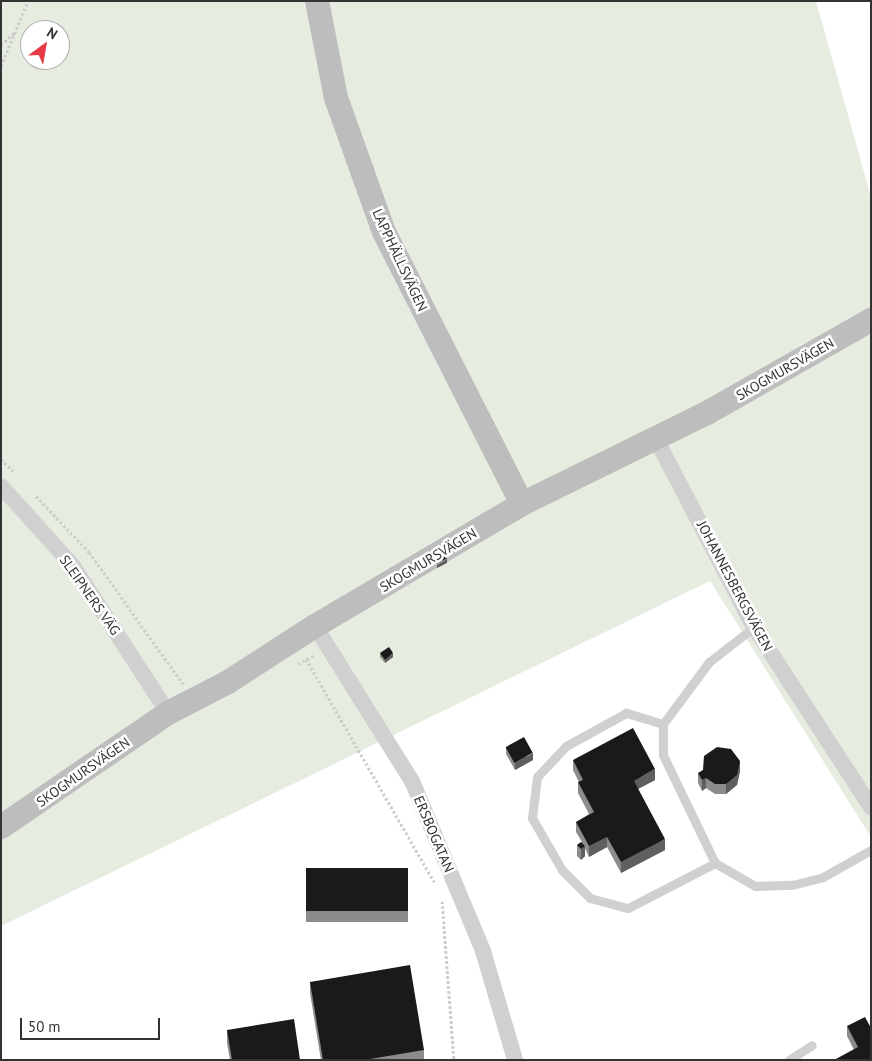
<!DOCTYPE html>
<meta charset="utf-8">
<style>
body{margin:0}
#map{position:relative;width:872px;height:1061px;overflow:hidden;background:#fff;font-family:"PT Sans",sans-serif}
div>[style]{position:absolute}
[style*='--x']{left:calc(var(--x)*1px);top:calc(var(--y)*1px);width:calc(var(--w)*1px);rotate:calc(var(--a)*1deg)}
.green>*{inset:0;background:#e6ecdf}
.path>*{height:3px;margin-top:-1.5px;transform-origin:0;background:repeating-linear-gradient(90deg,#cdcdcd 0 2.5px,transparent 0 5px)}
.lane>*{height:9px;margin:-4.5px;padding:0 4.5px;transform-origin:4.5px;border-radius:4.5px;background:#d0d0d0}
.street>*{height:16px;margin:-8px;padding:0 8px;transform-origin:8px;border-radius:8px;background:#d0d0d0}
.secondary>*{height:24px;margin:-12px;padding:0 12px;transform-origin:12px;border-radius:12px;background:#bdbdbd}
.wall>*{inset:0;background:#8c8c8c;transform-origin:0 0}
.shaded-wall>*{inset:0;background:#5f5f5f}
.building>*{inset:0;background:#1a1a1a;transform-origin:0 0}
span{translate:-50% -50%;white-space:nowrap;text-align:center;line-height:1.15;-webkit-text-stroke:5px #fff;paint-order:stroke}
.street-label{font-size:14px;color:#333}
.frame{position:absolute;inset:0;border:2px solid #333;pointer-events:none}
.north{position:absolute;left:20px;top:20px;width:50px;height:50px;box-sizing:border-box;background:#fff;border:1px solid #adadad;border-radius:50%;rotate:32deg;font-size:14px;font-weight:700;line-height:20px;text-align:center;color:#333}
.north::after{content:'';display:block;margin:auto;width:18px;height:22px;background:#e63946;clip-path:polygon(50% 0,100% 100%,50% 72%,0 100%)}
.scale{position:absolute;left:20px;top:1018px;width:140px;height:22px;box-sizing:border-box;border:2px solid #333;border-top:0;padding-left:6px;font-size:15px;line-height:18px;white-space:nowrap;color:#333;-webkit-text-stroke:4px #fff;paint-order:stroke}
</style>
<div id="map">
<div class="green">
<div style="clip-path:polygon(evenodd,1px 1px,816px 1px,871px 197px,871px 837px,710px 581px,1px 926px,1px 1px,30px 30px,60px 30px,60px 60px,30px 60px,30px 30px)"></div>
</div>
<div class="path">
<div style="--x:1;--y:45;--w:18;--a:-43"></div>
<div style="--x:1;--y:66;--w:70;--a:-67.4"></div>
<div style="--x:1;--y:459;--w:17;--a:45"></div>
<div style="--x:36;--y:496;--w:77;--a:46.6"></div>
<div style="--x:89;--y:552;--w:162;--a:54.5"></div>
<div style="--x:306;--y:659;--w:257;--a:60.1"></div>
<div style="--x:298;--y:664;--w:18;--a:-29"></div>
<div style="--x:442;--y:901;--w:159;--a:85.7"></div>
</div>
<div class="lane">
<div style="--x:754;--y:627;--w:57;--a:142.1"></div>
<div style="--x:709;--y:662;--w:77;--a:126.6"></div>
<div style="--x:663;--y:724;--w:31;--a:90"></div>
<div style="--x:663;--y:755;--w:120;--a:64.3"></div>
<div style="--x:715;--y:863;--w:46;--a:29.9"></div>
<div style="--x:755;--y:886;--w:37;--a:-2"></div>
<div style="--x:792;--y:885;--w:32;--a:-14"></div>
<div style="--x:823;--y:877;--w:55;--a:-29.4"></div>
<div style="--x:663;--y:724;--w:39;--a:-163"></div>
<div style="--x:626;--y:713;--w:68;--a:151.2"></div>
<div style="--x:566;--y:746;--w:42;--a:133.1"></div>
<div style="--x:537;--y:777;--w:41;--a:97"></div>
<div style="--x:532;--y:818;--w:60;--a:60"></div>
<div style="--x:562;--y:870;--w:40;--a:45"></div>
<div style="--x:590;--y:898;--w:39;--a:15"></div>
<div style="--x:628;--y:908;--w:98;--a:-27.3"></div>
<div style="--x:789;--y:1060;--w:27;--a:-33"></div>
</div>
<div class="street">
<div style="--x:655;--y:437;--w:214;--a:62.5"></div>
<div style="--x:754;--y:627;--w:215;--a:57"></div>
<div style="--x:1;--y:486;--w:108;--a:48"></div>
<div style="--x:73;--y:566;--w:175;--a:57.1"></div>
<div style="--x:315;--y:626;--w:183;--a:58"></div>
<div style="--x:412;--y:781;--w:184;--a:67.3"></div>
<div style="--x:483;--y:951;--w:114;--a:73.6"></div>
</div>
<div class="secondary">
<div style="--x:317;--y:1;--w:99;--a:78.9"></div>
<div style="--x:336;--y:98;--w:142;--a:70.3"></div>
<div style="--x:384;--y:232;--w:305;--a:63.1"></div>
<div style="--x:1;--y:827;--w:202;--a:-34.3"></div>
<div style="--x:168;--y:713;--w:68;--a:-27.3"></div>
<div style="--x:228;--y:682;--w:103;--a:-32.8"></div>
<div style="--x:315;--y:626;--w:240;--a:-30.5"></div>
<div style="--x:522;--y:504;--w:206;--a:-26.2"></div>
<div style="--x:707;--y:413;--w:189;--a:-29.6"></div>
</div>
<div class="wall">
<div style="clip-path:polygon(380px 653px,393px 657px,385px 663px,380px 657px)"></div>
<div style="clip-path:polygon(506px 747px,533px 760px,515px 770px,506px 754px)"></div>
<div style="clip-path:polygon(573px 760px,655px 780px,638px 789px,665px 850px,621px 873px,607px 847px,589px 857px,585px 848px,585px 856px,581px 860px,577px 856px,577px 845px,582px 842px,576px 832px,576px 822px,589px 814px,578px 793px,578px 782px,579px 782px,573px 770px)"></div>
<div style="clip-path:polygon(740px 771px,737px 785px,726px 794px,715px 794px,706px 788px,702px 791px,698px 783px,698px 773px)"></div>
<div style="left:408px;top:868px;width:54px;height:102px;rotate:90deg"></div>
<div style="clip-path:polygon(310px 982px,424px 1050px,424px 1060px,321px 1060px,310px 993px)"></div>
<div style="clip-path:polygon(847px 1026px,871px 1060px,854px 1050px,847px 1036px)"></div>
<div style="clip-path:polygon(227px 1030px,300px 1060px,230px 1060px,227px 1043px)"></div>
</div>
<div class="shaded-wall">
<div style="clip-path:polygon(447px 559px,447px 563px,437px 568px,437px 565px)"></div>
<div style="clip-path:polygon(393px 653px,393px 657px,385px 663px,385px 660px)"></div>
<div style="clip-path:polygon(533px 753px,533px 760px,515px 770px,515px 763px)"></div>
<div style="clip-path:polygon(740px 761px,740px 771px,737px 785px,726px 794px,726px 784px)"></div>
<div style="clip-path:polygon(655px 769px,655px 780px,634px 791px,634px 781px)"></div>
<div style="clip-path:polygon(706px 778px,706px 788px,702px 791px,702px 780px)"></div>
<div style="clip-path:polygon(607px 837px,607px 847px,589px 857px,589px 846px)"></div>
<div style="clip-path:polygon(665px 839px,665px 850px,621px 873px,621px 862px)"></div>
<div style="clip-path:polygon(585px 846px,585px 856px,581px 860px,581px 849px)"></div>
</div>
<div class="building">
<div style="left:445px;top:555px;width:4px;height:12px;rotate:63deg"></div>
<div style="clip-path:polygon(389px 647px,393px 653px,385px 660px,380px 653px)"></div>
<div style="clip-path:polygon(633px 728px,655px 769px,634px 781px,665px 839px,621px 862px,607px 837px,589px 846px,576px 822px,594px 812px,578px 782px,583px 780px,573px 760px)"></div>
<div style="left:524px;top:737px;width:18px;height:21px;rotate:61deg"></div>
<div style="clip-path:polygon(717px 747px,731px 749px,740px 761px,737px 775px,726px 784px,715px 784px,706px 778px,702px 780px,698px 773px,703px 770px,704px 756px)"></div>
<div style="clip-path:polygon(581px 842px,585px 846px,581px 849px,577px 845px)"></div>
<div style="left:408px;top:868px;width:43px;height:102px;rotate:90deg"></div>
<div style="clip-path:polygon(410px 965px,424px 1050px,364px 1060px,323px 1060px,310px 982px)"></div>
<div style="clip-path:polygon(865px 1017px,871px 1028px,871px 1060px,834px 1060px,858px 1047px,847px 1026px)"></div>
<div style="clip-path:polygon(294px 1019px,300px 1060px,232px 1060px,227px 1030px)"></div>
</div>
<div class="street-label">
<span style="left:400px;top:260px;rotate:65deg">LAPPHÄLLSVÄGEN</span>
<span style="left:785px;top:369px;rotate:-30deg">SKOGMURSVÄGEN</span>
<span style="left:428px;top:560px;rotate:-31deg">SKOGMURSVÄGEN</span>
<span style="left:735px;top:586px;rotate:62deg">JOHANNESBERGSVÄGEN</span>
<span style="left:90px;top:595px;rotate:55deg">SLEIPNERS VÄG</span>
<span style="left:83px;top:772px;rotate:-35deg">SKOGMURSVÄGEN</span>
<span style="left:434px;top:834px;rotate:67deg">ERSBOGATAN</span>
</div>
<div class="frame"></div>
<div class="north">N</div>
<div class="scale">50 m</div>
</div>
